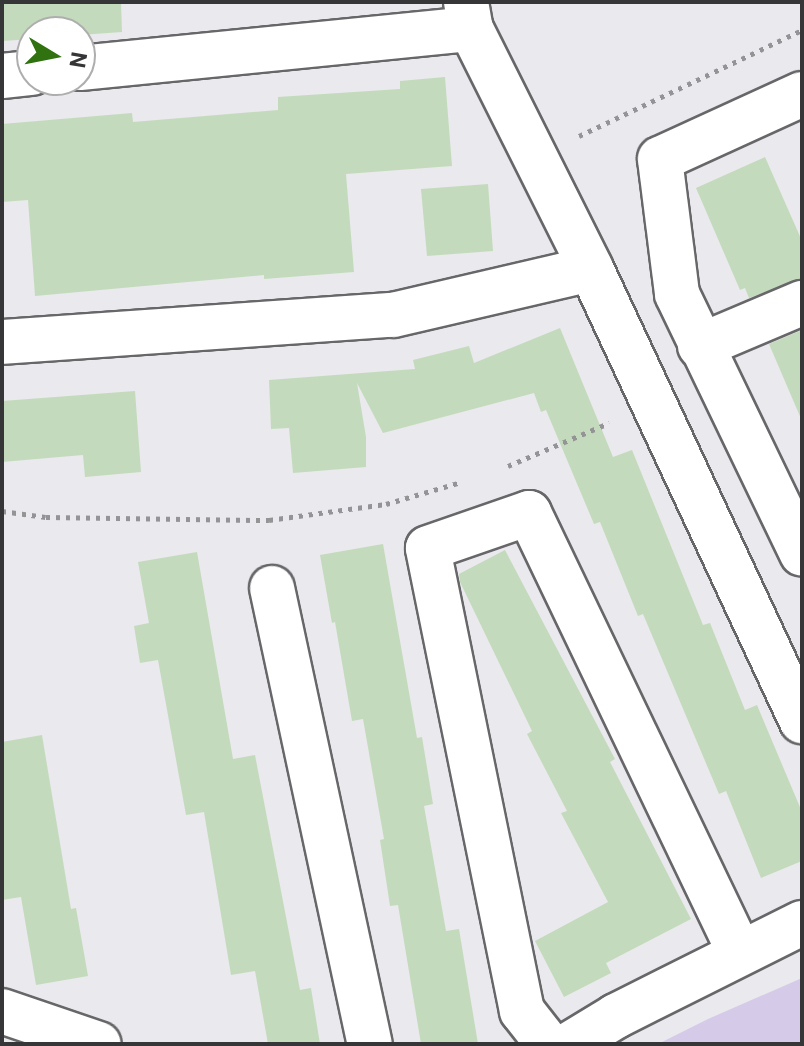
<!DOCTYPE html>
<style>
body{margin:0}
#map{position:relative;width:804px;height:1046px;overflow:hidden;background:#eae9ed;font-family:Roboto,sans-serif}
div>[style]{position:absolute}
[style*='--x']{left:calc(var(--x)*1px);top:calc(var(--y)*1px);width:calc(var(--w)*1px);rotate:calc(var(--a)*1deg)}
.green>*{inset:0;background:#d5cbe9}
.building>*{inset:0;background:#c3dbbc}
.path>*{height:5px;margin-top:-2.5px;transform-origin:0;background:repeating-linear-gradient(90deg,#949396 0 4px,transparent 0 10px)}
.roads{filter:drop-shadow(2px 0 #676669) drop-shadow(-2px 0 #676669) drop-shadow(0 2px #676669) drop-shadow(0 -2px #676669)}
.minor>*{height:44px;margin:-22px;padding:0 22px;transform-origin:22px;border-radius:22px;background:#fff}
.tertiary>*{height:44px;margin:-22px;padding:0 22px;transform-origin:22px;border-radius:22px;background:#fff}
span{translate:-50% -50%;white-space:nowrap;text-align:center;line-height:1.15;-webkit-text-stroke:8px #fff;paint-order:stroke}
.frame{position:absolute;inset:0;border:4px solid #363537;pointer-events:none}
.north{position:absolute;left:16px;top:16px;width:80px;height:80px;box-sizing:border-box;background:#fff;border:2px solid #afaeaf;border-radius:50%;rotate:100deg;font-size:22px;font-weight:700;line-height:32px;text-align:center;color:#363537}
.north::after{content:'';display:block;margin:auto;width:28px;height:36px;background:#2f720f;clip-path:polygon(50% 0,100% 100%,50% 72%,0 100%)}
</style>
<div id="map">
<div class="green">
<i style="clip-path:polygon(802px 978px,802px 1044px,658px 1044px,708px 1019px)"></i>
</div>
<div class="building">
<i style="clip-path:polygon(2px 2px,121px 2px,122px 32px,80px 35px,80px 32px,32px 32px,32px 39px,2px 41px)"></i>
<i style="clip-path:polygon(445px 77px,452px 166px,346px 174px,354px 272px,264px 279px,264px 275px,35px 296px,28px 200px,2px 202px,2px 124px,132px 113px,133px 122px,278px 110px,278px 97px,400px 89px,400px 81px)"></i>
<i style="clip-path:polygon(765px 157px,802px 241px,802px 279px,749px 298px,745px 288px,740px 290px,696px 188px)"></i>
<i style="clip-path:polygon(488px 184px,493px 251px,427px 256px,421px 189px)"></i>
<i style="clip-path:polygon(560px 328px,613px 457px,632px 450px,703px 625px,710px 623px,745px 710px,757px 705px,802px 812px,802px 861px,761px 878px,726px 791px,719px 794px,643px 614px,638px 616px,600px 522px,594px 524px,546px 410px,541px 412px,534px 393px,383px 433px,357px 383px,366px 437px,366px 467px,293px 473px,289px 428px,271px 429px,269px 380px,415px 369px,413px 360px,469px 346px,474px 363px)"></i>
<i style="clip-path:polygon(802px 330px,802px 421px,769px 344px)"></i>
<i style="clip-path:polygon(135px 391px,141px 472px,85px 477px,83px 455px,2px 462px,2px 401px)"></i>
<i style="clip-path:polygon(383px 544px,417px 738px,422px 737px,433px 804px,424px 806px,446px 931px,459px 929px,478px 1044px,421px 1044px,398px 905px,390px 906px,380px 840px,384px 839px,363px 719px,352px 721px,335px 622px,332px 623px,320px 555px)"></i>
<i style="clip-path:polygon(505px 550px,615px 759px,610px 762px,691px 919px,606px 963px,611px 973px,564px 997px,535px 941px,608px 902px,561px 813px,567px 811px,527px 734px,532px 731px,460px 582px,459px 574px)"></i>
<i style="clip-path:polygon(197px 552px,233px 759px,255px 755px,300px 990px,311px 988px,320px 1044px,268px 1044px,255px 971px,231px 975px,204px 812px,186px 815px,158px 660px,140px 663px,134px 626px,149px 623px,138px 562px)"></i>
<i style="clip-path:polygon(42px 735px,71px 909px,76px 908px,88px 976px,36px 985px,21px 897px,2px 900px,2px 742px)"></i>
</div>
<div class="path">
<i style="--x:579;--y:136;--w:247;--a:-25.4"></i>
<i style="--x:508;--y:466;--w:110;--a:-23.1"></i>
<i style="--x:2;--y:511;--w:44;--a:7.8"></i>
<i style="--x:46;--y:517;--w:223;--a:0.8"></i>
<i style="--x:269;--y:520;--w:118;--a:-7.8"></i>
<i style="--x:386;--y:504;--w:78;--a:-16.3"></i>
</div>
<div class="roads">
<div class="minor">
<i style="--x:466;--y:2;--w:27;--a:80"></i>
<i style="--x:471;--y:29;--w:268;--a:63.4"></i>
<i style="--x:591;--y:269;--w:499;--a:65"></i>
<i style="--x:80;--y:68;--w:393;--a:-5.7"></i>
<i style="--x:2;--y:76;--w:30;--a:-6"></i>
<i style="--x:802;--y:94;--w:156;--a:155.4"></i>
<i style="--x:660;--y:159;--w:136;--a:82.8"></i>
<i style="--x:677;--y:294;--w:288;--a:64.3"></i>
<i style="--x:2;--y:342;--w:392;--a:-4"></i>
<i style="--x:393;--y:315;--w:203;--a:-13.1"></i>
<i style="--x:700;--y:346;--w:111;--a:-22.9"></i>
<i style="--x:272;--y:588;--w:466;--a:77.9"></i>
<i style="--x:2;--y:1011;--w:102;--a:18.8"></i>
<i style="--x:548;--y:1044;--w:42;--a:-128.2"></i>
<i style="--x:522;--y:1011;--w:472;--a:-101.5"></i>
<i style="--x:428;--y:548;--w:107;--a:-19.1"></i>
<i style="--x:529;--y:513;--w:488;--a:64.4"></i>
</div>
<div class="tertiary">
<i style="--x:570;--y:1044;--w:54;--a:-31.3"></i>
<i style="--x:616;--y:1016;--w:208;--a:-26.6"></i>
</div>
</div>
<div class="frame"></div>
<div class="north">N</div>
</div>
